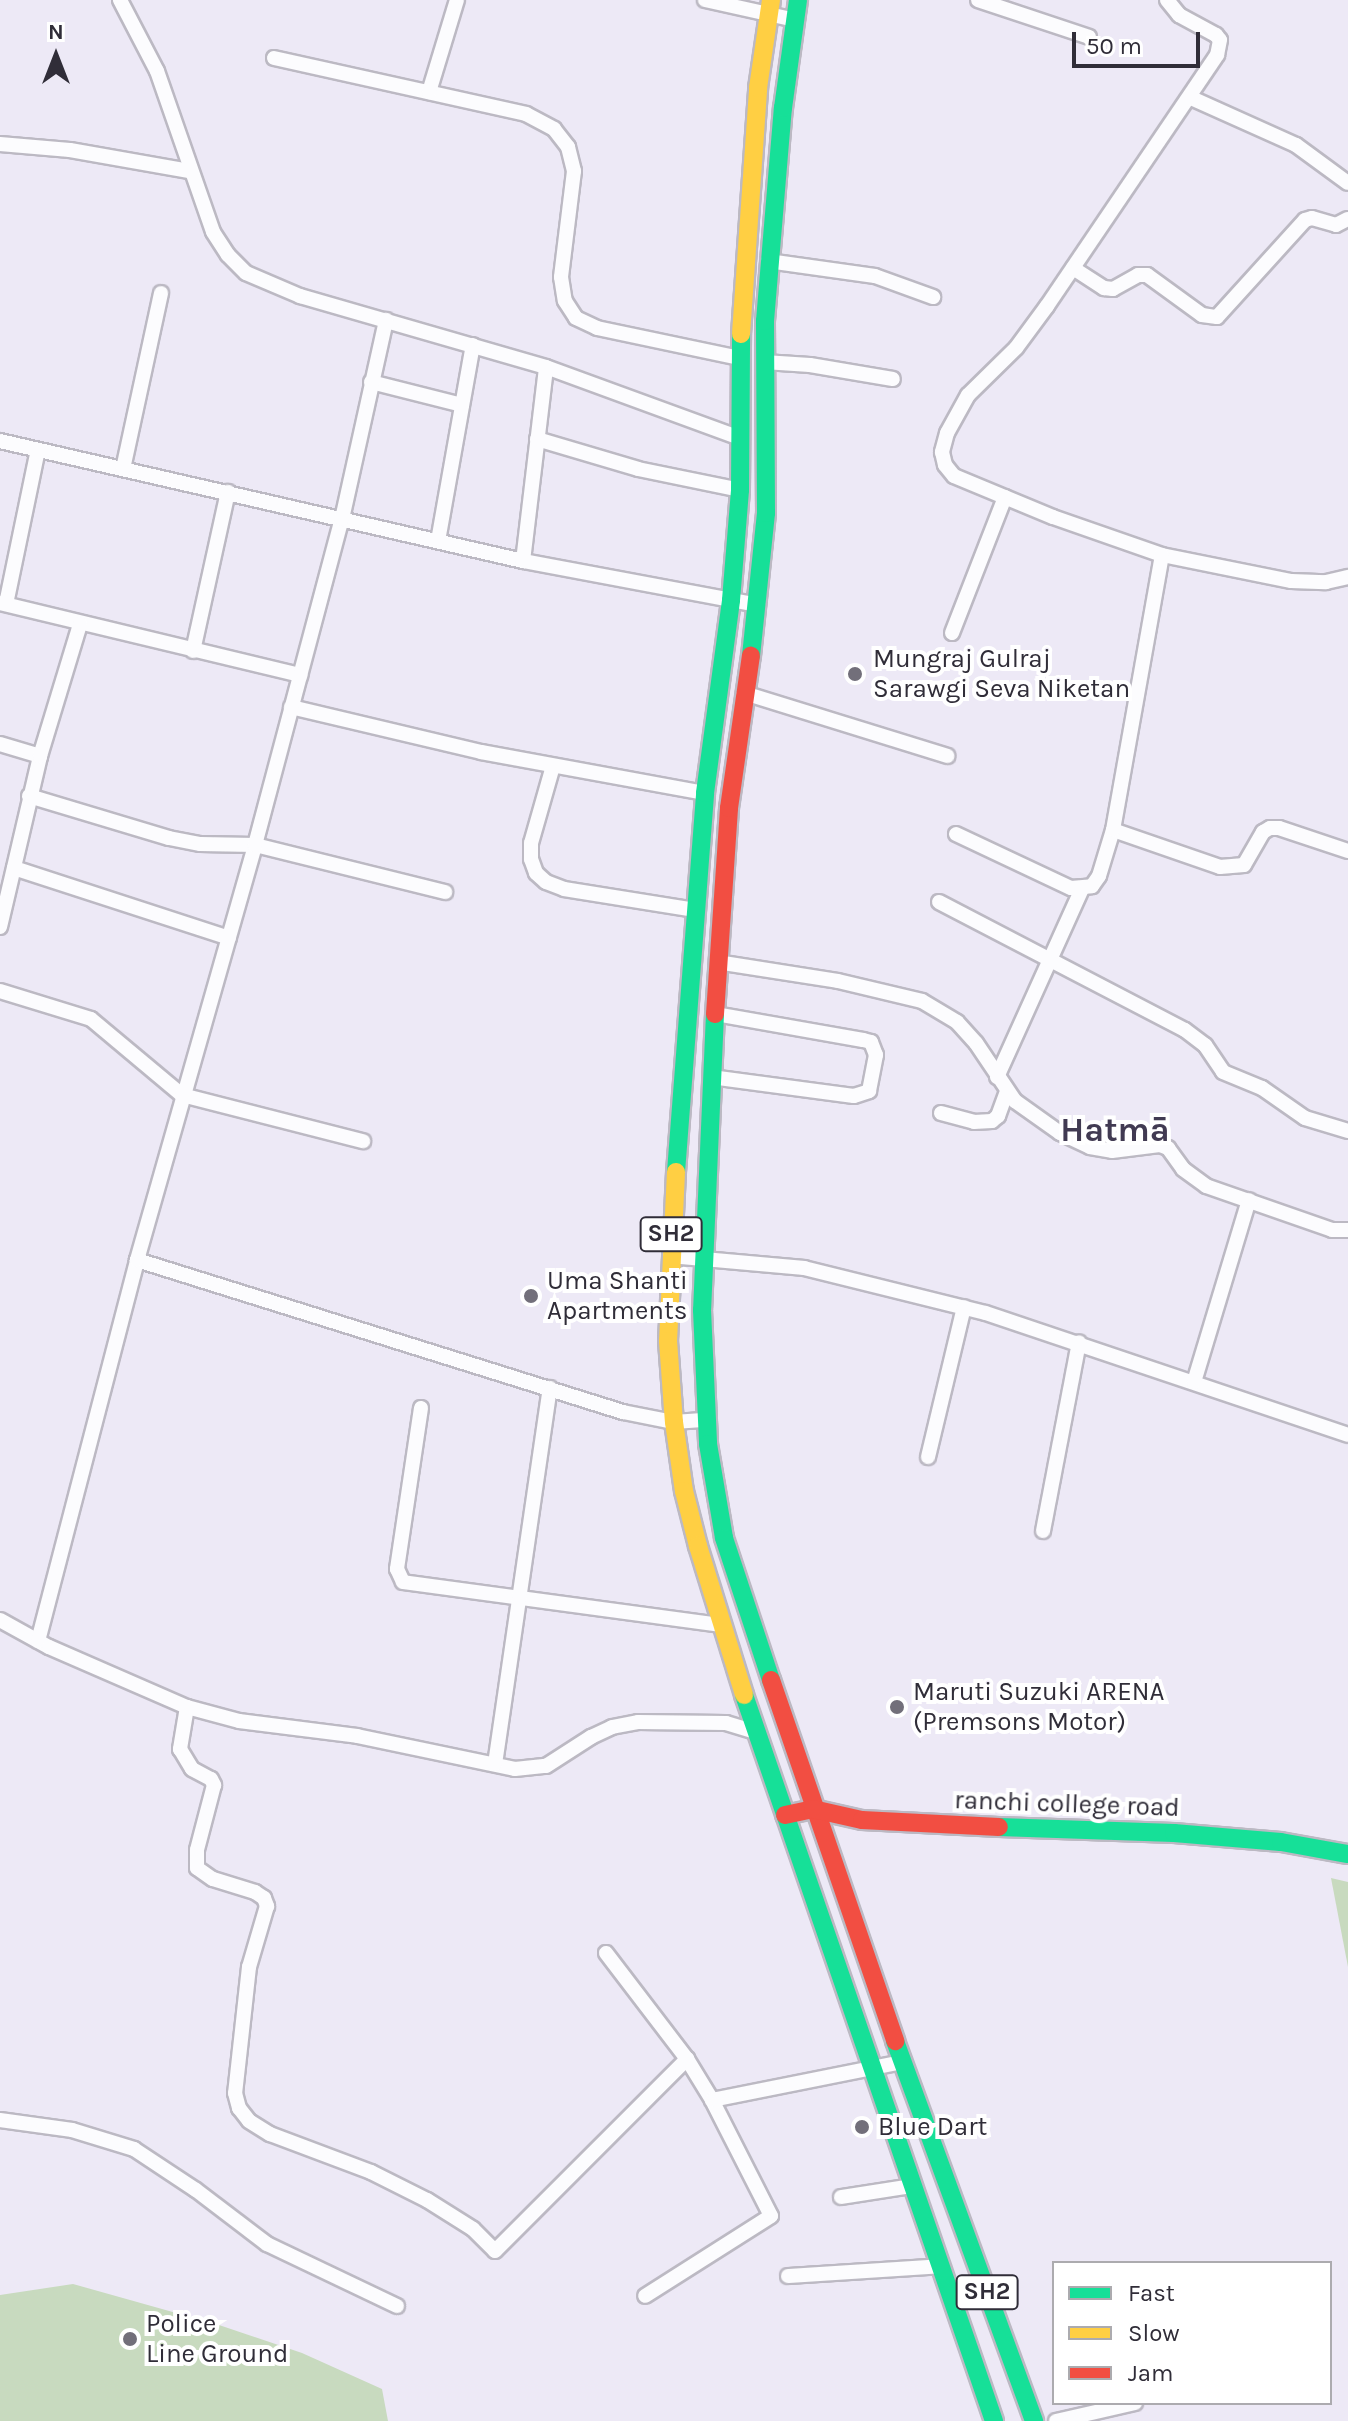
<!DOCTYPE html>
<meta charset="utf-8">
<style>
body{margin:0}
#map{position:relative;width:1348px;height:2421px;overflow:hidden;background:#ede9f6;font-family:Karla,sans-serif}
div>[style]{position:absolute}
[style*='--x']{left:calc(var(--x)*1px);top:calc(var(--y)*1px);width:calc(var(--w)*1px);rotate:calc(var(--a)*1deg)}
.green>*{inset:0;background:#c8dabf}
.roads{filter:drop-shadow(2px 0 #bcb9c3) drop-shadow(-2px 0 #bcb9c3) drop-shadow(0 2px #bcb9c3) drop-shadow(0 -2px #bcb9c3)}
.street>*{height:14px;margin:-7px;padding:0 7px;transform-origin:7px;border-radius:7px;background:#fcfcfe}
.fast>*{height:18px;margin:-9px;padding:0 9px;transform-origin:9px;border-radius:9px;background:#16e098}
.slow>*{height:18px;margin:-9px;padding:0 9px;transform-origin:9px;border-radius:9px;background:#ffcf43}
.jam>*{height:18px;margin:-9px;padding:0 9px;transform-origin:9px;border-radius:9px;background:#f24e42}
.dots>*{width:22px;height:22px;translate:-50% -50%;box-sizing:border-box;border:4px solid #fff;border-radius:50%}
span{translate:-50% -50%;white-space:nowrap;text-align:center;line-height:1.15;-webkit-text-stroke:8px #fff;paint-order:stroke}
.shield-label span{padding:2px 6px;background:#fff;border:2px solid;border-radius:6px;-webkit-text-stroke-width:0}
.shield-label{font-size:24px;color:#302d38;font-weight:700}
.poi-label{font-size:26px;color:#302d38}
.left{translate:0 -50%;text-align:left}
.street-label{font-size:26px;color:#302d38}
.district-label{font-size:34px;color:#413a52;font-weight:700}
.legend{position:absolute;left:1052px;top:2261px;width:280px;height:144px;box-sizing:border-box;background:#fff;border:2px solid #acabaf;margin:0;padding:10px 14px;list-style:none;font-size:24px;color:#302d38}
.legend li{display:flex;align-items:center;gap:16px;height:40px}
.legend b{width:40px;border:2px solid #acabaf}
.north{position:absolute;left:16px;top:16px;width:80px;height:80px;-webkit-text-stroke:6px #fff;paint-order:stroke;rotate:0deg;font-size:22px;font-weight:700;line-height:32px;text-align:center;color:#302d38}
.north::after{content:'';display:block;margin:auto;width:28px;height:36px;background:#302d38;clip-path:polygon(50% 0,100% 100%,50% 72%,0 100%)}
.scale{position:absolute;left:1072px;top:32px;width:128px;height:36px;box-sizing:border-box;border:4px solid #302d38;border-top:0;padding-left:10px;font-size:24px;line-height:28px;white-space:nowrap;color:#302d38;-webkit-text-stroke:6px #fff;paint-order:stroke}
</style>
<div id="map">
<div class="green">
<i style="clip-path:polygon(1331px 1878px,1348px 1882px,1348px 1967px)"></i>
<i style="clip-path:polygon(73px 2284px,219px 2325px,302px 2353px,382px 2389px,388px 2421px,0 2421px,0 2295px)"></i>
</div>
<div class="roads">
<div class="street">
<i style="--x:120;--y:0;--w:80;--a:62.5"></i>
<i style="--x:157;--y:71;--w:170;--a:70.8"></i>
<i style="--x:213;--y:232;--w:27;--a:57"></i>
<i style="--x:228;--y:255;--w:25;--a:45"></i>
<i style="--x:246;--y:273;--w:59;--a:23.1"></i>
<i style="--x:300;--y:296;--w:256;--a:16.1"></i>
<i style="--x:546;--y:367;--w:207;--a:20.1"></i>
<i style="--x:705;--y:0;--w:92;--a:12.5"></i>
<i style="--x:978;--y:0;--w:117;--a:18.4"></i>
<i style="--x:1167;--y:0;--w:19;--a:51"></i>
<i style="--x:1179;--y:15;--w:42;--a:28.4"></i>
<i style="--x:1216;--y:35;--w:6;--a:51"></i>
<i style="--x:1220;--y:40;--w:15;--a:101"></i>
<i style="--x:1217;--y:55;--w:303;--a:124.1"></i>
<i style="--x:1047;--y:306;--w:52;--a:126.4"></i>
<i style="--x:1016;--y:348;--w:67;--a:135.6"></i>
<i style="--x:968;--y:395;--w:43;--a:118.9"></i>
<i style="--x:947;--y:433;--w:20;--a:105"></i>
<i style="--x:942;--y:452;--w:13;--a:77"></i>
<i style="--x:945;--y:465;--w:14;--a:51"></i>
<i style="--x:954;--y:476;--w:107;--a:22.5"></i>
<i style="--x:1053;--y:517;--w:115;--a:19.2"></i>
<i style="--x:1162;--y:555;--w:132;--a:11.4"></i>
<i style="--x:1291;--y:581;--w:35;--a:2"></i>
<i style="--x:1326;--y:582;--w:23;--a:-13"></i>
<i style="--x:274;--y:58;--w:258;--a:12.5"></i>
<i style="--x:526;--y:114;--w:32;--a:28"></i>
<i style="--x:554;--y:129;--w:23;--a:52"></i>
<i style="--x:568;--y:147;--w:25;--a:76"></i>
<i style="--x:574;--y:171;--w:107;--a:97"></i>
<i style="--x:561;--y:277;--w:24;--a:81"></i>
<i style="--x:565;--y:301;--w:20;--a:57"></i>
<i style="--x:576;--y:318;--w:23;--a:25"></i>
<i style="--x:597;--y:328;--w:145;--a:11.9"></i>
<i style="--x:429;--y:92;--w:96;--a:-73.1"></i>
<i style="--x:1189;--y:97;--w:117;--a:24.2"></i>
<i style="--x:1296;--y:145;--w:64;--a:36.2"></i>
<i style="--x:0;--y:144;--w:70;--a:4.9"></i>
<i style="--x:70;--y:150;--w:121;--a:10"></i>
<i style="--x:768;--y:261;--w:108;--a:8"></i>
<i style="--x:875;--y:276;--w:62;--a:19.9"></i>
<i style="--x:1073;--y:268;--w:37;--a:33"></i>
<i style="--x:1104;--y:288;--w:9;--a:6"></i>
<i style="--x:1113;--y:289;--w:29;--a:-29"></i>
<i style="--x:1138;--y:275;--w:9;--a:0"></i>
<i style="--x:1147;--y:275;--w:68;--a:36"></i>
<i style="--x:1202;--y:315;--w:15;--a:8"></i>
<i style="--x:1217;--y:317;--w:131;--a:-47.8"></i>
<i style="--x:1305;--y:220;--w:7;--a:-16"></i>
<i style="--x:1312;--y:218;--w:25;--a:16"></i>
<i style="--x:1336;--y:225;--w:13;--a:-27"></i>
<i style="--x:764;--y:362;--w:46;--a:3.7"></i>
<i style="--x:810;--y:365;--w:84;--a:9.6"></i>
<i style="--x:371;--y:382;--w:94;--a:14.2"></i>
<i style="--x:537;--y:439;--w:105;--a:16.5"></i>
<i style="--x:638;--y:469;--w:104;--a:11.6"></i>
<i style="--x:0;--y:441;--w:537;--a:12.92"></i>
<i style="--x:523;--y:561;--w:239;--a:10.6"></i>
<i style="--x:123;--y:469;--w:180;--a:-77.8"></i>
<i style="--x:438;--y:541;--w:199;--a:-79.9"></i>
<i style="--x:523;--y:561;--w:195;--a:-83.2"></i>
<i style="--x:0;--y:603;--w:309;--a:13.5"></i>
<i style="--x:6;--y:604;--w:157;--a:-78.3"></i>
<i style="--x:952;--y:633;--w:146;--a:-68.7"></i>
<i style="--x:193;--y:651;--w:163;--a:-77.6"></i>
<i style="--x:744;--y:693;--w:213;--a:17.2"></i>
<i style="--x:291;--y:707;--w:195;--a:13.3"></i>
<i style="--x:481;--y:752;--w:228;--a:10.4"></i>
<i style="--x:0;--y:744;--w:42;--a:16.7"></i>
<i style="--x:553;--y:766;--w:80;--a:105.9"></i>
<i style="--x:531;--y:843;--w:16;--a:90"></i>
<i style="--x:531;--y:859;--w:15;--a:70"></i>
<i style="--x:536;--y:873;--w:13;--a:42"></i>
<i style="--x:546;--y:882;--w:19;--a:21"></i>
<i style="--x:564;--y:889;--w:133;--a:9.1"></i>
<i style="--x:29;--y:796;--w:146;--a:16.7"></i>
<i style="--x:169;--y:838;--w:32;--a:11"></i>
<i style="--x:200;--y:844;--w:55;--a:1"></i>
<i style="--x:255;--y:845;--w:196;--a:13.9"></i>
<i style="--x:1113;--y:830;--w:113;--a:19.1"></i>
<i style="--x:1220;--y:867;--w:24;--a:-5"></i>
<i style="--x:1244;--y:865;--w:38;--a:-60"></i>
<i style="--x:1263;--y:832;--w:8;--a:-30"></i>
<i style="--x:1270;--y:828;--w:9;--a:0"></i>
<i style="--x:1279;--y:828;--w:73;--a:18.4"></i>
<i style="--x:956;--y:834;--w:127;--a:25.2"></i>
<i style="--x:1071;--y:888;--w:21;--a:-5"></i>
<i style="--x:1092;--y:886;--w:12;--a:-55"></i>
<i style="--x:1099;--y:876;--w:48;--a:-73.1"></i>
<i style="--x:1113;--y:830;--w:279;--a:-79.9"></i>
<i style="--x:14;--y:868;--w:226;--a:18"></i>
<i style="--x:939;--y:902;--w:277;--a:27.5"></i>
<i style="--x:1185;--y:1030;--w:25;--a:37"></i>
<i style="--x:1205;--y:1045;--w:32;--a:56"></i>
<i style="--x:1223;--y:1072;--w:42;--a:22.3"></i>
<i style="--x:1262;--y:1088;--w:52;--a:34.9"></i>
<i style="--x:1305;--y:1118;--w:45;--a:16.8"></i>
<i style="--x:0;--y:927;--w:176;--a:-76.8"></i>
<i style="--x:40;--y:756;--w:138;--a:-73.1"></i>
<i style="--x:717;--y:962;--w:122;--a:8.9"></i>
<i style="--x:838;--y:981;--w:86;--a:13.4"></i>
<i style="--x:922;--y:1001;--w:41;--a:31"></i>
<i style="--x:957;--y:1022;--w:28;--a:48"></i>
<i style="--x:976;--y:1043;--w:70;--a:56.1"></i>
<i style="--x:1015;--y:1101;--w:55;--a:35.4"></i>
<i style="--x:1060;--y:1133;--w:33;--a:25"></i>
<i style="--x:1090;--y:1147;--w:22;--a:10"></i>
<i style="--x:1112;--y:1151;--w:48;--a:-7.1"></i>
<i style="--x:1160;--y:1145;--w:9;--a:21"></i>
<i style="--x:1168;--y:1148;--w:26;--a:54"></i>
<i style="--x:1183;--y:1169;--w:29;--a:36"></i>
<i style="--x:1206;--y:1186;--w:133;--a:19.2"></i>
<i style="--x:1332;--y:1230;--w:16;--a:0"></i>
<i style="--x:0;--y:991;--w:95;--a:17.1"></i>
<i style="--x:91;--y:1019;--w:119;--a:39.9"></i>
<i style="--x:182;--y:1095;--w:187;--a:14.3"></i>
<i style="--x:711;--y:1077;--w:144;--a:7.6"></i>
<i style="--x:854;--y:1096;--w:16;--a:-18"></i>
<i style="--x:869;--y:1091;--w:37;--a:-79"></i>
<i style="--x:876;--y:1055;--w:14;--a:-111"></i>
<i style="--x:871;--y:1042;--w:8;--a:-166"></i>
<i style="--x:863;--y:1040;--w:149;--a:-170"></i>
<i style="--x:997;--y:1077;--w:206;--a:-65.7"></i>
<i style="--x:941;--y:1113;--w:34;--a:15"></i>
<i style="--x:974;--y:1122;--w:18;--a:-3"></i>
<i style="--x:992;--y:1121;--w:8;--a:-40"></i>
<i style="--x:998;--y:1116;--w:27;--a:-70"></i>
<i style="--x:670;--y:1256;--w:135;--a:5.1"></i>
<i style="--x:804;--y:1268;--w:187;--a:13.9"></i>
<i style="--x:986;--y:1313;--w:382;--a:18.6"></i>
<i style="--x:137;--y:1260;--w:509;--a:17.37"></i>
<i style="--x:623;--y:1412;--w:52;--a:11.1"></i>
<i style="--x:674;--y:1422;--w:32;--a:-4"></i>
<i style="--x:1194;--y:1382;--w:190;--a:-73.2"></i>
<i style="--x:421;--y:1408;--w:163;--a:98.5"></i>
<i style="--x:397;--y:1569;--w:14;--a:65"></i>
<i style="--x:403;--y:1582;--w:322;--a:7.7"></i>
<i style="--x:928;--y:1457;--w:154;--a:-76.5"></i>
<i style="--x:1043;--y:1531;--w:192;--a:-79.2"></i>
<i style="--x:0;--y:1620;--w:56;--a:28.9"></i>
<i style="--x:49;--y:1647;--w:150;--a:23.5"></i>
<i style="--x:187;--y:1707;--w:54;--a:15.1"></i>
<i style="--x:239;--y:1721;--w:119;--a:7.2"></i>
<i style="--x:357;--y:1736;--w:161;--a:11.8"></i>
<i style="--x:515;--y:1769;--w:31;--a:-6"></i>
<i style="--x:546;--y:1766;--w:54;--a:-32.8"></i>
<i style="--x:591;--y:1737;--w:23;--a:-25"></i>
<i style="--x:612;--y:1727;--w:26;--a:-11"></i>
<i style="--x:638;--y:1722;--w:88;--a:0.7"></i>
<i style="--x:726;--y:1723;--w:31;--a:17"></i>
<i style="--x:38;--y:1641;--w:394;--a:-75.4"></i>
<i style="--x:137;--y:1260;--w:431;--a:-74.1"></i>
<i style="--x:255;--y:845;--w:337;--a:-75.1"></i>
<i style="--x:342;--y:519;--w:204;--a:-77.5"></i>
<i style="--x:187;--y:1707;--w:43;--a:99.5"></i>
<i style="--x:180;--y:1749;--w:23;--a:59"></i>
<i style="--x:192;--y:1769;--w:21;--a:28"></i>
<i style="--x:211;--y:1779;--w:7;--a:63"></i>
<i style="--x:214;--y:1785;--w:67;--a:104.7"></i>
<i style="--x:197;--y:1850;--w:18;--a:90"></i>
<i style="--x:197;--y:1868;--w:19;--a:35"></i>
<i style="--x:213;--y:1879;--w:44;--a:17.2"></i>
<i style="--x:255;--y:1892;--w:11;--a:34"></i>
<i style="--x:264;--y:1898;--w:9;--a:69"></i>
<i style="--x:267;--y:1906;--w:64;--a:106.4"></i>
<i style="--x:249;--y:1967;--w:127;--a:96.3"></i>
<i style="--x:235;--y:2093;--w:16;--a:75"></i>
<i style="--x:239;--y:2108;--w:16;--a:52"></i>
<i style="--x:249;--y:2121;--w:25;--a:32"></i>
<i style="--x:270;--y:2134;--w:108;--a:20.6"></i>
<i style="--x:371;--y:2172;--w:63;--a:26.6"></i>
<i style="--x:427;--y:2200;--w:54;--a:32.2"></i>
<i style="--x:473;--y:2229;--w:31;--a:45"></i>
<i style="--x:495;--y:2251;--w:272;--a:-45"></i>
<i style="--x:495;--y:1764;--w:380;--a:-81.7"></i>
<i style="--x:606;--y:1953;--w:133;--a:52.6"></i>
<i style="--x:687;--y:2059;--w:48;--a:58.6"></i>
<i style="--x:712;--y:2100;--w:130;--a:63"></i>
<i style="--x:771;--y:2216;--w:149;--a:147.6"></i>
<i style="--x:712;--y:2100;--w:194;--a:-11.3"></i>
<i style="--x:0;--y:2120;--w:73;--a:7.9"></i>
<i style="--x:72;--y:2130;--w:65;--a:17"></i>
<i style="--x:134;--y:2149;--w:74;--a:33.5"></i>
<i style="--x:196;--y:2190;--w:89;--a:37.3"></i>
<i style="--x:267;--y:2244;--w:144;--a:25.5"></i>
<i style="--x:841;--y:2197;--w:72;--a:-8.8"></i>
<i style="--x:788;--y:2276;--w:153;--a:-3.7"></i>
<i style="--x:1056;--y:2421;--w:81;--a:-12.8"></i>
</div>
<div class="fast">
<i style="--x:751;--y:656;--w:144;--a:-84"></i>
<i style="--x:766;--y:513;--w:192;--a:-90.3"></i>
<i style="--x:765;--y:321;--w:214;--a:-85.2"></i>
<i style="--x:783;--y:108;--w:109;--a:-82.1"></i>
<i style="--x:715;--y:1014;--w:296;--a:92.5"></i>
<i style="--x:702;--y:1310;--w:134;--a:87.4"></i>
<i style="--x:708;--y:1444;--w:95;--a:80.3"></i>
<i style="--x:724;--y:1538;--w:150;--a:71.7"></i>
<i style="--x:676;--y:1172;--w:380;--a:-85.6"></i>
<i style="--x:705;--y:793;--w:195;--a:-82.3"></i>
<i style="--x:731;--y:600;--w:110;--a:-85.3"></i>
<i style="--x:740;--y:490;--w:156;--a:-89.6"></i>
<i style="--x:744;--y:1695;--w:768;--a:71"></i>
<i style="--x:999;--y:1827;--w:175;--a:2"></i>
<i style="--x:1174;--y:1833;--w:107;--a:4.8"></i>
<i style="--x:1281;--y:1842;--w:68;--a:10.2"></i>
<i style="--x:895;--y:2041;--w:405;--a:69.9"></i>
</div>
<div class="slow">
<i style="--x:741;--y:334;--w:247;--a:-86"></i>
<i style="--x:758;--y:88;--w:89;--a:-81.6"></i>
<i style="--x:676;--y:1172;--w:169;--a:92.7"></i>
<i style="--x:668;--y:1341;--w:81;--a:85.8"></i>
<i style="--x:674;--y:1422;--w:70;--a:81.8"></i>
<i style="--x:684;--y:1491;--w:57;--a:75.7"></i>
<i style="--x:698;--y:1546;--w:156;--a:72.8"></i>
</div>
<div class="jam">
<i style="--x:715;--y:1014;--w:206;--a:-86.1"></i>
<i style="--x:729;--y:808;--w:154;--a:-81.8"></i>
<i style="--x:771;--y:1680;--w:382;--a:71"></i>
<i style="--x:785;--y:1815;--w:29;--a:-12"></i>
<i style="--x:813;--y:1809;--w:50;--a:12.7"></i>
<i style="--x:862;--y:1820;--w:137;--a:2.9"></i>
</div>
</div>
<div class="dots">
<i style="left:855px;top:674px;background:#726f7a"></i>
<i style="left:531px;top:1296px;background:#726f7a"></i>
<i style="left:897px;top:1707px;background:#726f7a"></i>
<i style="left:862px;top:2127px;background:#726f7a"></i>
<i style="left:130px;top:2339px;background:#726f7a"></i>
</div>
<div class="shield-label">
<span style="left:671px;top:1234px">SH2</span>
<span style="left:987px;top:2292px">SH2</span>
</div>
<div class="poi-label">
<span class="left" style="left:873px;top:674px">Mungraj Gulraj<br>Sarawgi Seva Niketan</span>
<span class="left" style="left:547px;top:1296px">Uma Shanti<br>Apartments</span>
<span class="left" style="left:913px;top:1707px">Maruti Suzuki ARENA<br>(Premsons Motor)</span>
<span class="left" style="left:878px;top:2127px">Blue Dart</span>
<span class="left" style="left:146px;top:2339px">Police<br>Line Ground</span>
</div>
<div class="street-label">
<span style="left:1067px;top:1804px;rotate:2deg">ranchi college road</span>
</div>
<div class="district-label">
<span style="left:1115px;top:1131px">Hatmā</span>
</div>
<ul class="legend">
<li><b style="height:10px;background:#16e098"></b>Fast</li>
<li><b style="height:10px;background:#ffcf43"></b>Slow</li>
<li><b style="height:10px;background:#f24e42"></b>Jam</li>
</ul>
<div class="north">N</div>
<div class="scale">50 m</div>
</div>
